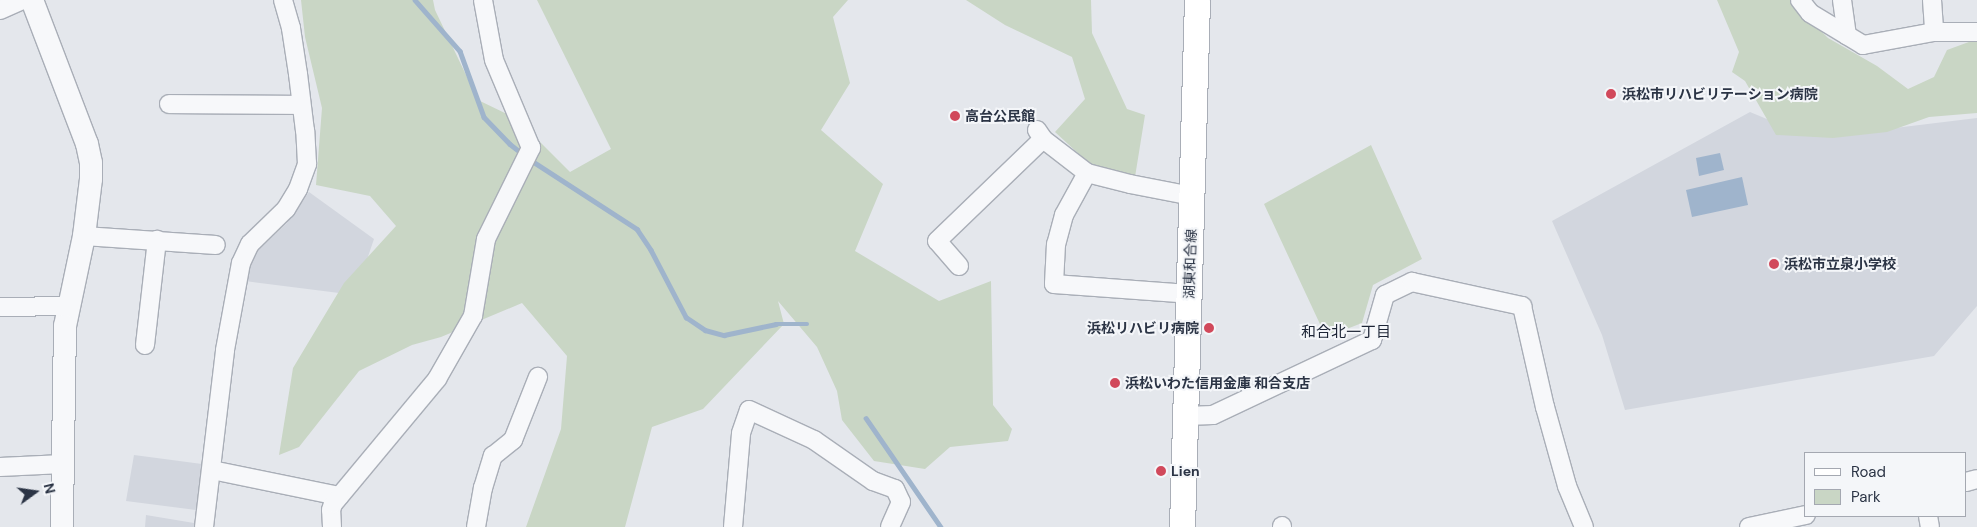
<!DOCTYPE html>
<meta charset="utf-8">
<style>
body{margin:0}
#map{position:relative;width:1977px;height:527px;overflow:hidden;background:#e4e7ec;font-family:"DM Sans","Noto Sans JP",sans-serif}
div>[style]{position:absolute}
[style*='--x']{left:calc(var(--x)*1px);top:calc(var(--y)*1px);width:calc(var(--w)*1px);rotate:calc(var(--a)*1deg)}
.built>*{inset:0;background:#d2d6de}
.green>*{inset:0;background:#c9d6c5}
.water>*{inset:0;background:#9fb4cc}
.stream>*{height:4.5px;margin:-2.25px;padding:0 2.25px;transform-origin:2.25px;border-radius:2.25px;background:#9fb4cc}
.roads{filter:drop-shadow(1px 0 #a9aeb7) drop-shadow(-1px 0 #a9aeb7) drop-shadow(0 1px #a9aeb7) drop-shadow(0 -1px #a9aeb7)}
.minor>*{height:18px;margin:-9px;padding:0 9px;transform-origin:9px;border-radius:9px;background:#f7f8fa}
.tertiary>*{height:22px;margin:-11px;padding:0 11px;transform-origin:11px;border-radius:11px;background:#f7f8fa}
.secondary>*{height:25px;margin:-12.5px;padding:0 12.5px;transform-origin:12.5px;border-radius:12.5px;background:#fff}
.dots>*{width:14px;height:14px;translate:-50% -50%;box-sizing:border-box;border:2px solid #f4f6f9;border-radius:50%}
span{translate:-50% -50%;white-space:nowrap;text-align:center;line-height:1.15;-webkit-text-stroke:4px #f4f6f9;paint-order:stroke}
.poi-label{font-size:14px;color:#2b3445;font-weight:700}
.left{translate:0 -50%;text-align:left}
.right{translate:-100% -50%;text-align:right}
.street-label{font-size:14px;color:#2b3445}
.neighbourhood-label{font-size:15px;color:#1d2536}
.legend{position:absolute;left:1804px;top:452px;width:162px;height:65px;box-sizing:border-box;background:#f4f6f9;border:1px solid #a4a8b1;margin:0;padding:6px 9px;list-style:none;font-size:15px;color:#2b3445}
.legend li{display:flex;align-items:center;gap:10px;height:25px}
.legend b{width:25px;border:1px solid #a4a8b1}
.north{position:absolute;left:10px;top:467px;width:50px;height:50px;-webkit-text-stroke:4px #f4f6f9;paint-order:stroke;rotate:76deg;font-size:14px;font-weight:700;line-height:20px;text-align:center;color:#2b3445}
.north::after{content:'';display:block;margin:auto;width:18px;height:22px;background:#2b3445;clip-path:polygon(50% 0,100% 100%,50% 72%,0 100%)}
</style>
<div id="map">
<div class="built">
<i style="clip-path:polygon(1750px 112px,1791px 129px,1829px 136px,1977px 118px,1977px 306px,1934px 356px,1625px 410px,1602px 335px,1552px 221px)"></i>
<i style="clip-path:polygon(309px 192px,374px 239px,355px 295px,245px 281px,254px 254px,287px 223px)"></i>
<i style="clip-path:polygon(134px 455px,202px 464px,196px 510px,126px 501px)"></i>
<i style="clip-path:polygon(146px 515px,194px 523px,194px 527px,145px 527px)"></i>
</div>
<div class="green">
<i style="clip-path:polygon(301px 0,433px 0,435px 10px,478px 100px,517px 119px,570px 172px,611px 149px,537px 0,848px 0,833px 17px,850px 83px,821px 130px,883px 184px,855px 251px,939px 301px,991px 281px,993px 405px,1012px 429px,1008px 441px,950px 447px,925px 469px,874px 461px,842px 420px,837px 391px,817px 347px,778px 301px,784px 324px,703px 409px,652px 427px,625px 527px,526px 527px,561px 429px,567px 356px,522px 303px,441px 337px,412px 345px,359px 371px,299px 447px,279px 455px,293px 368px,344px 283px,396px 226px,370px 196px,316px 185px,322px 108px,305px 37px)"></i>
<i style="clip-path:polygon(966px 0,1091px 0,1092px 33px,1127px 109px,1145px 115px,1135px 177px,1094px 168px,1055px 132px,1085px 99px,1072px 57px,1005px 25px)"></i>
<i style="clip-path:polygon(1717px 0,1790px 0,1828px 38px,1877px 66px,1908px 89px,1934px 77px,1947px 50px,1977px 39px,1977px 113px,1929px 117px,1887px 132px,1833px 138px,1776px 135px,1745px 81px,1732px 72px,1739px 52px)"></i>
<i style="clip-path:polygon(1371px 145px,1422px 259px,1373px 285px,1362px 323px,1326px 337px,1264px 204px)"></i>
</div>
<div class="water">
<i style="clip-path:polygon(1720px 153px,1724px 170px,1699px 176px,1696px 158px)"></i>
<i style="clip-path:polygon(1742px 177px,1748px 205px,1692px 217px,1686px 190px)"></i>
</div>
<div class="stream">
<i style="--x:415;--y:0;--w:68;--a:48.6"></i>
<i style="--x:460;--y:51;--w:70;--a:70"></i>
<i style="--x:484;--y:117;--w:37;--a:46"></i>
<i style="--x:510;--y:144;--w:16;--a:38"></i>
<i style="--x:529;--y:159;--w:129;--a:32.9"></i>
<i style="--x:637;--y:229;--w:25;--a:56"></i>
<i style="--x:651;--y:250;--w:76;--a:62.4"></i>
<i style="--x:686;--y:317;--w:23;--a:34"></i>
<i style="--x:705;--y:330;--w:20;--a:15"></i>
<i style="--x:724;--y:335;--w:53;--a:-11.9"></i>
<i style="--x:776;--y:324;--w:31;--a:0"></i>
<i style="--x:866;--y:418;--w:132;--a:55.5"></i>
</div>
<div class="roads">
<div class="minor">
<i style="--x:1800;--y:0;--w:16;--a:52"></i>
<i style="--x:1810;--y:13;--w:62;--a:31.1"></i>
<i style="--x:1863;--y:45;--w:72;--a:-10.4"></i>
<i style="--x:1934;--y:32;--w:43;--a:0"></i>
<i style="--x:1842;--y:0;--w:36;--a:82"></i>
<i style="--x:1932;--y:0;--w:32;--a:86"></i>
<i style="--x:0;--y:10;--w:24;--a:-24"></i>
<i style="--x:169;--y:104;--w:132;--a:0.4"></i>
<i style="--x:1037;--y:130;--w:11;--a:56"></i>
<i style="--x:1043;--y:139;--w:56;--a:37.7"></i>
<i style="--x:1087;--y:173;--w:44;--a:14.3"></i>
<i style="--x:1130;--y:184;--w:63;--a:11"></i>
<i style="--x:1087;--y:173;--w:48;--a:118.7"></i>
<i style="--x:1064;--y:215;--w:30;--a:105"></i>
<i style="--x:1056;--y:244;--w:40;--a:92.9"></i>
<i style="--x:1054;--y:284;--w:135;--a:4.2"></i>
<i style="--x:84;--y:236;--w:132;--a:3.9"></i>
<i style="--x:959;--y:266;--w:33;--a:-131"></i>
<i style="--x:937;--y:241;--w:147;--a:-43.9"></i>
<i style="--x:0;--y:307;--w:69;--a:-0.8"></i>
<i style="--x:145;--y:345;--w:106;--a:-83.5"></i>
<i style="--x:1186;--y:416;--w:27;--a:-2"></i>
<i style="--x:1213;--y:415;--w:176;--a:-25.3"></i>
<i style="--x:1372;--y:340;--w:47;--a:-73.9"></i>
<i style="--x:1385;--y:295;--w:30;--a:-26"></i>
<i style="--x:1412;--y:282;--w:113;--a:12.3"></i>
<i style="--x:1522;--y:306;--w:104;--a:77.2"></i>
<i style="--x:1545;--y:407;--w:82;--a:74.4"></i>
<i style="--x:1567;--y:486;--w:44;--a:67.5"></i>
<i style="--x:0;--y:467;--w:63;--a:-2.7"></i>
<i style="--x:212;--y:470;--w:130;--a:11.6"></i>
<i style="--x:1966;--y:482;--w:11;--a:-15"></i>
<i style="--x:1928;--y:516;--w:11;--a:80"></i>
<i style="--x:1282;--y:526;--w:1;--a:90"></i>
<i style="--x:204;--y:527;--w:178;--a:-83.2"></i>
<i style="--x:225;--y:350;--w:88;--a:-79.6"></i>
<i style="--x:241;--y:263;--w:21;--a:-65"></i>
<i style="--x:250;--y:244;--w:50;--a:-44.2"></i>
<i style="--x:286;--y:209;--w:23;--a:-59"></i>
<i style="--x:298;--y:189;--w:27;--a:-70"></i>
<i style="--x:307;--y:164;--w:33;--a:-93"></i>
<i style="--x:305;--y:131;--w:57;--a:-97"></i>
<i style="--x:298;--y:74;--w:47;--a:-98.7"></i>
<i style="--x:291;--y:28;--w:29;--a:-106"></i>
<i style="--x:332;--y:527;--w:17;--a:-93"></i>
<i style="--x:331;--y:510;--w:6;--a:-72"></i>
<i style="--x:333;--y:504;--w:163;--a:-50.2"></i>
<i style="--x:437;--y:379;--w:73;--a:-60.3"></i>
<i style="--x:473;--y:316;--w:78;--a:-80.4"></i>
<i style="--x:486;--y:239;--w:102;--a:-63.7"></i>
<i style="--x:531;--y:148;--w:95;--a:-112.8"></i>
<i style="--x:494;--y:60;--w:61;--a:-100.4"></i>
<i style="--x:476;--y:527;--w:40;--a:-80"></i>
<i style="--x:483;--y:488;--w:34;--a:-73"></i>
<i style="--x:493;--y:456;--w:26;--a:-39"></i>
<i style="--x:513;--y:440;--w:68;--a:-68.4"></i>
<i style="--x:733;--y:527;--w:94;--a:-85.1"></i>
<i style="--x:741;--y:433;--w:24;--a:-71"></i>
<i style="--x:749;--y:410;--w:72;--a:24.8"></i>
<i style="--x:814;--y:440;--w:72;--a:34.8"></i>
<i style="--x:873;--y:481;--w:23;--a:20"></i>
<i style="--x:895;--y:489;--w:14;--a:65"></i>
<i style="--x:901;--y:502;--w:27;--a:114"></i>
<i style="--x:1749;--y:527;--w:58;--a:-11.9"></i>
</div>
<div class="tertiary">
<i style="--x:32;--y:0;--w:154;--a:69.1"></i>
<i style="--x:87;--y:144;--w:19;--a:78"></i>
<i style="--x:91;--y:163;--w:16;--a:90"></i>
<i style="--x:91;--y:179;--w:57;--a:97"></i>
<i style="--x:84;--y:236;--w:92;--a:101.9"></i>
<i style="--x:65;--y:326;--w:201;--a:90.9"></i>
</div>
<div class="secondary">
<i style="--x:1182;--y:527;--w:527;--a:-88.37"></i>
</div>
</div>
<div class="dots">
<i style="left:1611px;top:94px;background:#d1495b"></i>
<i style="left:955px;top:116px;background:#d1495b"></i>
<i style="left:1774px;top:264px;background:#d1495b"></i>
<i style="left:1209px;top:328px;background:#d1495b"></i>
<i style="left:1115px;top:383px;background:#d1495b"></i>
<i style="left:1161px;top:471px;background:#d1495b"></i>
</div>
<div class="poi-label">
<span class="left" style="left:1622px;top:94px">浜松市リハビリテーション病院</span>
<span class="left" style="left:965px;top:116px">高台公民館</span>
<span class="left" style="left:1784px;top:264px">浜松市立泉小学校</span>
<span class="right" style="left:1199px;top:328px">浜松リハビリ病院</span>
<span class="left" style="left:1125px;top:383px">浜松いわた信用金庫 和合支店</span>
<span class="left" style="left:1171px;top:471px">Lien</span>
</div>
<div class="street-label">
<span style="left:1190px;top:264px;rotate:-88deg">湖東和合線</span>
</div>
<div class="neighbourhood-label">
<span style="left:1346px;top:333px">和合北一丁目</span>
</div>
<ul class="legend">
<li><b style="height:6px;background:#fff"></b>Road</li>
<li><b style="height:14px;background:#c9d6c5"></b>Park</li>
</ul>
<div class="north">N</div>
</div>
